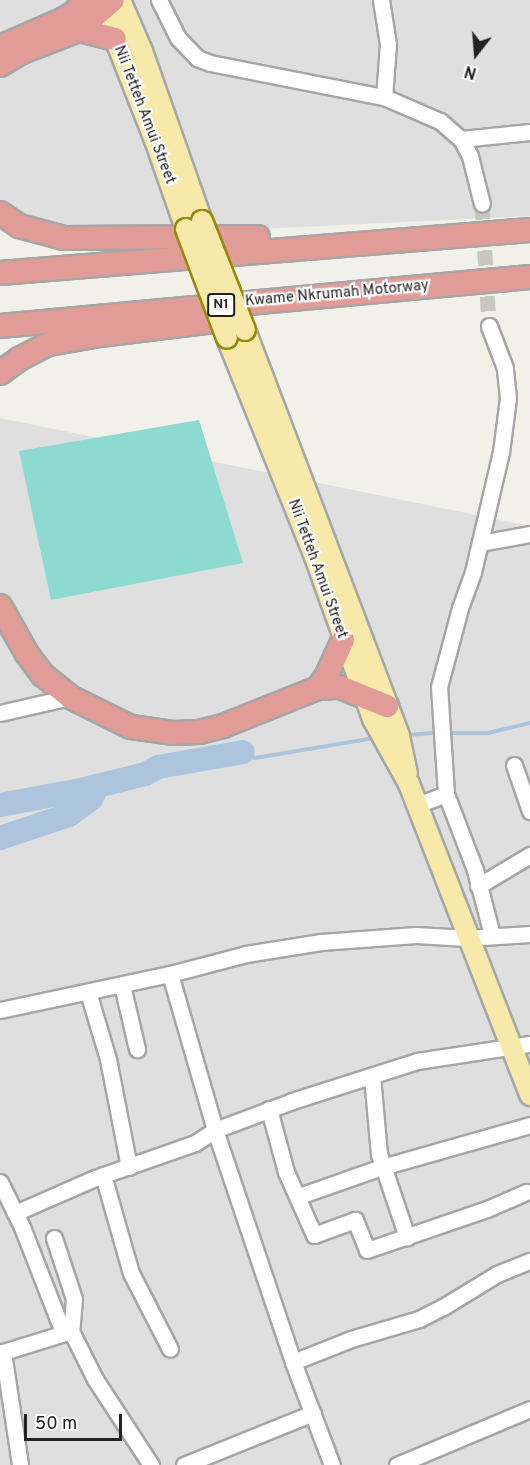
<!DOCTYPE html>
<style>
body{margin:0}
#map{position:relative;width:530px;height:1465px;overflow:hidden;background:#f1f1e9;font-family:Overpass,sans-serif}
div>[style]{position:absolute}
[style*='--x']{left:calc(var(--x)*1px);top:calc(var(--y)*1px);width:calc(var(--w)*1px);rotate:calc(var(--a)*1deg)}
.residential>*{inset:0;background:#e0dfdf}
.pitch>*{inset:0;background:#8ddad0}
.stream>*{height:4px;margin:-2px;padding:0 2px;transform-origin:2px;border-radius:2px;background:#adc5dc}
.river>*{height:24px;margin:-12px;padding:0 12px;transform-origin:12px;border-radius:12px;background:#adc5dc}
.minor-tunnel>*{height:15px;margin-top:-7.5px;transform-origin:0;background:repeating-linear-gradient(90deg,#c8c8c1 0 15px,transparent 0 23px)}
.roads{filter:drop-shadow(2px 0 #a6a6a6) drop-shadow(-2px 0 #a6a6a6) drop-shadow(0 2px #a6a6a6) drop-shadow(0 -2px #a6a6a6)}
.minor>*{height:15px;margin:-7.5px;padding:0 7.5px;transform-origin:7.5px;border-radius:7.5px;background:#fff}
.major>*{height:20px;margin:-10px;padding:0 10px;transform-origin:10px;border-radius:10px;background:#f6e9a9}
.highway>*{height:22px;margin:-11px;padding:0 11px;transform-origin:11px;border-radius:11px;background:#e29c97}
.bridges{filter:drop-shadow(2px 0 #958a0a) drop-shadow(-2px 0 #958a0a) drop-shadow(0 2px #958a0a) drop-shadow(0 -2px #958a0a)}
.major-bridge>*{height:20px;margin:-10px;padding:0 10px;transform-origin:10px;border-radius:10px;background:#f6e9a9}
span{translate:-50% -50%;white-space:nowrap;text-align:center;line-height:1.15;-webkit-text-stroke:4.5px #fff;paint-order:stroke}
.shield-label span{padding:2px 4px;background:#fff;border:2px solid;border-radius:4px;-webkit-text-stroke-width:0}
.shield-label{font-size:14px;color:#222;font-weight:700}
.street-label{font-size:15px;color:#222}
.north{position:absolute;left:446px;top:24px;width:60px;height:60px;-webkit-text-stroke:4px #fff;paint-order:stroke;rotate:197deg;font-size:16px;font-weight:700;line-height:24px;text-align:center;color:#222}
.north::after{content:'';display:block;margin:auto;width:21px;height:27px;background:#222;clip-path:polygon(50% 0,100% 100%,50% 72%,0 100%)}
.scale{position:absolute;left:24px;top:1414px;width:98px;height:27px;box-sizing:border-box;border:3px solid #222;border-top:0;padding-left:8px;font-size:18px;line-height:21px;white-space:nowrap;color:#222;-webkit-text-stroke:4px #fff;paint-order:stroke}
</style>
<div id="map">
<div class="residential">
<i style="clip-path:polygon(0 0,530px 0,530px 216px,216px 231px,53px 231px,19px 222px,0 202px)"></i>
<i style="clip-path:polygon(0 418px,530px 526px,530px 1465px,0 1465px)"></i>
</div>
<div class="pitch">
<i style="clip-path:polygon(199px 420px,243px 563px,51px 600px,19px 451px)"></i>
</div>
<div class="stream">
<i style="--x:445;--y:733;--w:43;--a:0"></i>
<i style="--x:488;--y:733;--w:43;--a:-13.4"></i>
<i style="--x:406;--y:735;--w:32;--a:-4"></i>
<i style="--x:243;--y:752;--w:13;--a:27"></i>
<i style="--x:255;--y:758;--w:122;--a:-9.5"></i>
</div>
<div class="river">
<i style="--x:0;--y:805;--w:82;--a:-10.5"></i>
<i style="--x:81;--y:790;--w:66;--a:-14"></i>
<i style="--x:145;--y:774;--w:15;--a:-28"></i>
<i style="--x:158;--y:767;--w:86;--a:-10"></i>
<i style="--x:0;--y:838;--w:73;--a:-18.4"></i>
<i style="--x:69;--y:815;--w:27;--a:-36"></i>
<i style="--x:91;--y:799;--w:14;--a:-65"></i>
</div>
<div class="minor-tunnel">
<i style="--x:482;--y:204;--w:122;--a:86.7"></i>
</div>
<div class="roads">
<div class="minor">
<i style="--x:159;--y:0;--w:42;--a:63.4"></i>
<i style="--x:178;--y:38;--w:28;--a:46"></i>
<i style="--x:197;--y:58;--w:14;--a:21"></i>
<i style="--x:210;--y:63;--w:177;--a:11.1"></i>
<i style="--x:384;--y:97;--w:61;--a:23.2"></i>
<i style="--x:440;--y:121;--w:28;--a:41"></i>
<i style="--x:461;--y:139;--w:19;--a:62"></i>
<i style="--x:470;--y:156;--w:49;--a:76"></i>
<i style="--x:381;--y:0;--w:45;--a:81"></i>
<i style="--x:388;--y:44;--w:53;--a:94.3"></i>
<i style="--x:461;--y:139;--w:69;--a:-5.8"></i>
<i style="--x:480;--y:543;--w:51;--a:-10.2"></i>
<i style="--x:0;--y:713;--w:72;--a:-12.9"></i>
<i style="--x:514;--y:765;--w:49;--a:70.8"></i>
<i style="--x:446;--y:794;--w:81;--a:69.1"></i>
<i style="--x:475;--y:870;--w:67;--a:75.3"></i>
<i style="--x:417;--y:805;--w:31;--a:-21"></i>
<i style="--x:446;--y:794;--w:107;--a:-93.7"></i>
<i style="--x:439;--y:687;--w:82;--a:-75.1"></i>
<i style="--x:460;--y:608;--w:38;--a:-70"></i>
<i style="--x:473;--y:572;--w:123;--a:-76.9"></i>
<i style="--x:501;--y:452;--w:54;--a:-82.6"></i>
<i style="--x:508;--y:398;--w:30;--a:-96"></i>
<i style="--x:505;--y:368;--w:45;--a:-110.9"></i>
<i style="--x:478;--y:886;--w:61;--a:-30.8"></i>
<i style="--x:170;--y:974;--w:162;--a:73.9"></i>
<i style="--x:215;--y:1130;--w:245;--a:71.4"></i>
<i style="--x:293;--y:1362;--w:110;--a:69.3"></i>
<i style="--x:122;--y:985;--w:66;--a:76.8"></i>
<i style="--x:88;--y:992;--w:70;--a:73.4"></i>
<i style="--x:108;--y:1059;--w:110;--a:79"></i>
<i style="--x:0;--y:1010;--w:174;--a:-12"></i>
<i style="--x:170;--y:974;--w:79;--a:-14.7"></i>
<i style="--x:246;--y:954;--w:76;--a:-9.1"></i>
<i style="--x:321;--y:942;--w:95;--a:-4.2"></i>
<i style="--x:416;--y:935;--w:51;--a:3.4"></i>
<i style="--x:467;--y:938;--w:63;--a:-3.6"></i>
<i style="--x:372;--y:1076;--w:78;--a:84.9"></i>
<i style="--x:379;--y:1154;--w:88;--a:71.4"></i>
<i style="--x:269;--y:1109;--w:65;--a:74.9"></i>
<i style="--x:286;--y:1172;--w:69;--a:66"></i>
<i style="--x:314;--y:1235;--w:44;--a:-20.1"></i>
<i style="--x:355;--y:1220;--w:32;--a:68"></i>
<i style="--x:367;--y:1250;--w:127;--a:-18.9"></i>
<i style="--x:487;--y:1209;--w:43;--a:-23.6"></i>
<i style="--x:103;--y:1175;--w:102;--a:74.1"></i>
<i style="--x:131;--y:1273;--w:85;--a:62.8"></i>
<i style="--x:0;--y:1182;--w:50;--a:63.9"></i>
<i style="--x:22;--y:1227;--w:113;--a:68.7"></i>
<i style="--x:299;--y:1196;--w:88;--a:-19.3"></i>
<i style="--x:382;--y:1167;--w:154;--a:-15.8"></i>
<i style="--x:15;--y:1213;--w:87;--a:-23.6"></i>
<i style="--x:95;--y:1178;--w:106;--a:-19.3"></i>
<i style="--x:195;--y:1143;--w:24;--a:-33"></i>
<i style="--x:215;--y:1130;--w:82;--a:-20.6"></i>
<i style="--x:292;--y:1101;--w:131;--a:-17.7"></i>
<i style="--x:417;--y:1061;--w:114;--a:-8.6"></i>
<i style="--x:54;--y:1238;--w:64;--a:71.8"></i>
<i style="--x:74;--y:1299;--w:32;--a:95"></i>
<i style="--x:71;--y:1331;--w:54;--a:63.4"></i>
<i style="--x:95;--y:1379;--w:103;--a:56.9"></i>
<i style="--x:3;--y:1352;--w:114;--a:81.4"></i>
<i style="--x:0;--y:1353;--w:74;--a:-17.2"></i>
<i style="--x:293;--y:1362;--w:62;--a:-21.6"></i>
<i style="--x:351;--y:1339;--w:71;--a:-16.4"></i>
<i style="--x:419;--y:1319;--w:27;--a:-27"></i>
<i style="--x:443;--y:1307;--w:63;--a:-31.4"></i>
<i style="--x:497;--y:1274;--w:35;--a:-22"></i>
<i style="--x:184;--y:1465;--w:139;--a:-22"></i>
<i style="--x:397;--y:1465;--w:144;--a:-22.8"></i>
</div>
<div class="major">
<i style="--x:100;--y:0;--w:150;--a:68.6"></i>
<i style="--x:155;--y:140;--w:94;--a:70.8"></i>
<i style="--x:120;--y:0;--w:56;--a:66.7"></i>
<i style="--x:142;--y:51;--w:180;--a:70.6"></i>
<i style="--x:245;--y:330;--w:434;--a:69.2"></i>
<i style="--x:399;--y:736;--w:38;--a:78"></i>
<i style="--x:227;--y:338;--w:236;--a:68.1"></i>
<i style="--x:315;--y:557;--w:172;--a:70.3"></i>
<i style="--x:373;--y:719;--w:74;--a:61"></i>
<i style="--x:409;--y:784;--w:334;--a:68.7"></i>
</div>
<div class="highway">
<i style="--x:79;--y:30;--w:37;--a:14"></i>
<i style="--x:0;--y:47;--w:70;--a:-23.6"></i>
<i style="--x:64;--y:19;--w:13;--a:-32"></i>
<i style="--x:75;--y:12;--w:16;--a:-50"></i>
<i style="--x:0;--y:65;--w:26;--a:-31"></i>
<i style="--x:22;--y:52;--w:61;--a:-21.1"></i>
<i style="--x:79;--y:30;--w:45;--a:-41.4"></i>
<i style="--x:0;--y:213;--w:23;--a:34"></i>
<i style="--x:19;--y:226;--w:47;--a:14.9"></i>
<i style="--x:64;--y:238;--w:194;--a:-0.3"></i>
<i style="--x:0;--y:273;--w:532;--a:-4.64"></i>
<i style="--x:0;--y:326;--w:532;--a:-5.28"></i>
<i style="--x:0;--y:373;--w:24;--a:-36"></i>
<i style="--x:19;--y:359;--w:34;--a:-27"></i>
<i style="--x:49;--y:344;--w:52;--a:-10"></i>
<i style="--x:100;--y:335;--w:117;--a:-6.9"></i>
<i style="--x:0;--y:606;--w:55;--a:60.6"></i>
<i style="--x:27;--y:654;--w:26;--a:53"></i>
<i style="--x:43;--y:675;--w:35;--a:39"></i>
<i style="--x:70;--y:697;--w:68;--a:26.2"></i>
<i style="--x:131;--y:727;--w:42;--a:8.1"></i>
<i style="--x:173;--y:733;--w:26;--a:-2"></i>
<i style="--x:199;--y:732;--w:25;--a:-14"></i>
<i style="--x:223;--y:726;--w:102;--a:-21.8"></i>
<i style="--x:318;--y:688;--w:22;--a:-3"></i>
<i style="--x:340;--y:687;--w:51;--a:22"></i>
<i style="--x:318;--y:688;--w:14;--a:-54"></i>
<i style="--x:326;--y:677;--w:41;--a:-65.3"></i>
</div>
</div>
<div class="bridges">
<div class="major-bridge">
<i style="--x:202;--y:221;--w:117;--a:68.5"></i>
<i style="--x:186;--y:229;--w:116;--a:69.4"></i>
</div>
</div>
<div class="shield-label">
<span style="left:221px;top:305px">N1</span>
</div>
<div class="street-label">
<span style="left:144px;top:115px;rotate:69deg">Nii Tetteh Amui Street</span>
<span style="left:337px;top:294px;rotate:-5deg">Kwame Nkrumah Motorway</span>
<span style="left:317px;top:569px;rotate:70deg">Nii Tetteh Amui Street</span>
</div>
<div class="north">N</div>
<div class="scale">50 m</div>
</div>
